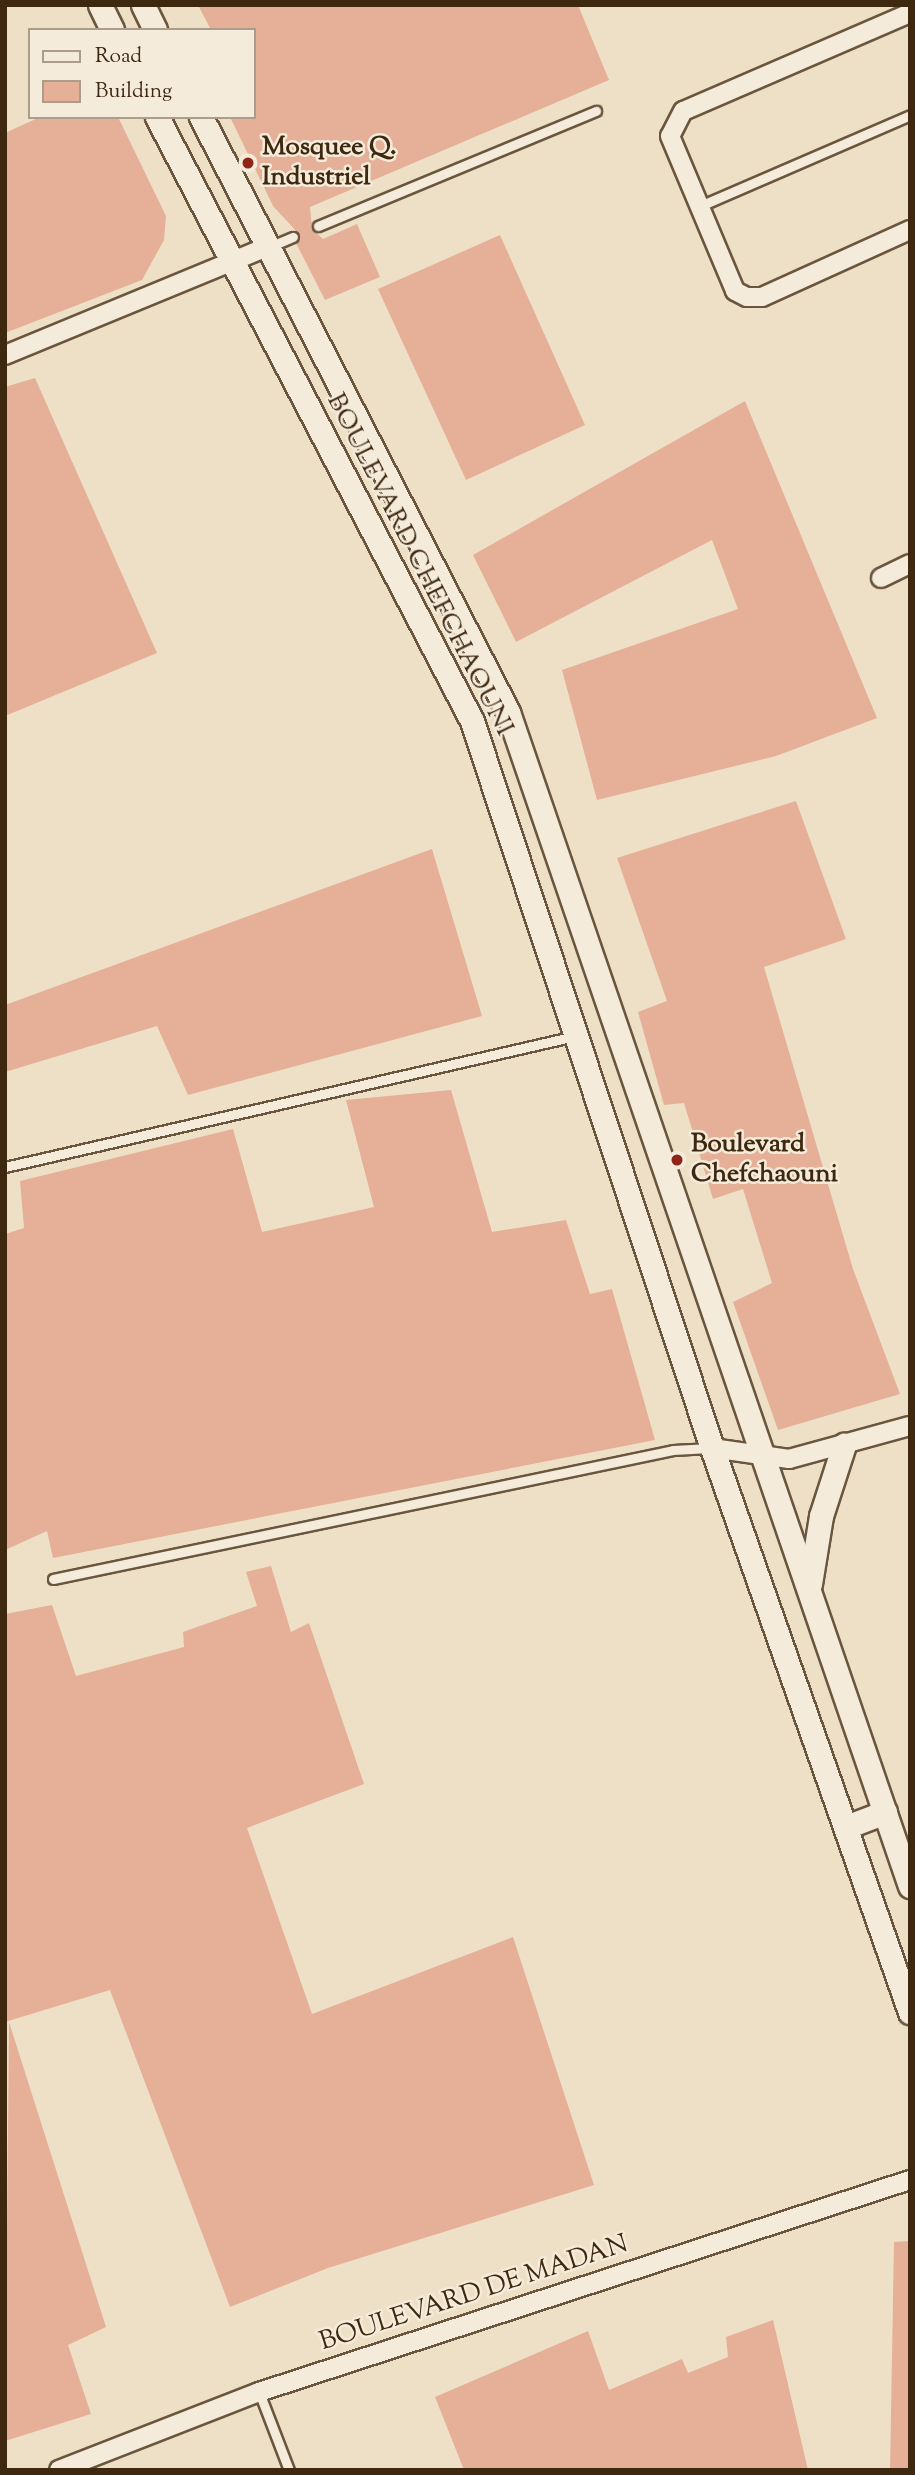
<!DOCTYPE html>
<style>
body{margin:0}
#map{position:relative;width:915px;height:2475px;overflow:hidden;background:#eee0c6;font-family:"Sorts Mill Goudy",serif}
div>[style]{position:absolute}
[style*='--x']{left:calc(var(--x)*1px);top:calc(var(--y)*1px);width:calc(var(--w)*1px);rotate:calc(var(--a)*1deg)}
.building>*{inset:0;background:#e5b097}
.roads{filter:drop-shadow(2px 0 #6a563e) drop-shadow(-2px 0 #6a563e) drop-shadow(0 2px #6a563e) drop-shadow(0 -2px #6a563e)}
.service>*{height:9px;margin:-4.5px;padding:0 4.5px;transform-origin:4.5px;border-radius:4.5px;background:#f4ebda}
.minor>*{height:18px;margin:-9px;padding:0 9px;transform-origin:9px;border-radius:9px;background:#f4ebda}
.tertiary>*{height:23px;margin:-11.5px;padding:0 11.5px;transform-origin:11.5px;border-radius:11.5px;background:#f4ebda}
.dots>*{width:19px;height:19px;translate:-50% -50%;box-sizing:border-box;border:4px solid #f4ebda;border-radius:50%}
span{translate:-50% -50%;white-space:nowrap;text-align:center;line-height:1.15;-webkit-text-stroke:5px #f4ebda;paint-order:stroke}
.poi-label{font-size:26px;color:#3e2810;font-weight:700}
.left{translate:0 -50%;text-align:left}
.street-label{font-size:26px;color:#3e2810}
.frame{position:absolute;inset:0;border:7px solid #3e2810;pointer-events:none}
.legend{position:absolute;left:28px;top:28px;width:228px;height:91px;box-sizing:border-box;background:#f4ebda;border:2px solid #ab9d89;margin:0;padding:9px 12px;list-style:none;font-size:21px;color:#3e2810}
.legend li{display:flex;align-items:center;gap:14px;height:35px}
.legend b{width:35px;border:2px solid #ab9d89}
</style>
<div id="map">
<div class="building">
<i style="clip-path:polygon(198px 5px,578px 5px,609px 80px,310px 207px,312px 229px,323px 239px,357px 224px,380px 277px,325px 300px,296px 243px,299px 234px,273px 206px,230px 117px,254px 117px,254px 30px,211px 30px)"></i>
<i style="clip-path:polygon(40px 117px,118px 117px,166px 216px,164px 240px,142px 280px,5px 333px,5px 133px)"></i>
<i style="clip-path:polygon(500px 235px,585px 425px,466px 480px,378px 289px)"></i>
<i style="clip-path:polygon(35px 378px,157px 653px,5px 716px,5px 387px)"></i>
<i style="clip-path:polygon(745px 401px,877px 718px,776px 756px,597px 800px,562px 670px,738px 609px,712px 540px,516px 642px,473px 555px)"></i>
<i style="clip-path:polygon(796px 801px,846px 939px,764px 967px,853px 1269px,900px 1394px,778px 1430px,733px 1302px,772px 1283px,743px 1189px,713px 1199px,684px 1103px,664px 1105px,638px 1012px,667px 1001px,617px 858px)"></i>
<i style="clip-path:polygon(432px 849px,482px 1016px,188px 1095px,157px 1026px,5px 1072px,5px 1005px)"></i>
<i style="clip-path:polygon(451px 1090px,492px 1232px,566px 1220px,590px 1294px,612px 1289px,655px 1440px,53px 1558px,47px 1531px,5px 1550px,5px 1234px,24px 1228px,20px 1181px,233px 1129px,262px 1232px,374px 1207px,346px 1100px)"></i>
<i style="clip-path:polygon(271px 1566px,291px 1632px,309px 1623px,364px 1784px,247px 1828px,312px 2014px,513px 1937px,594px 2185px,328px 2268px,230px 2307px,110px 1990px,5px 2022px,5px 1614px,52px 1605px,76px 1676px,184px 1647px,183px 1632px,257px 1606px,246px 1572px)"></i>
<i style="clip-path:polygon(9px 2022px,106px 2327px,68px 2345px,91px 2414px,5px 2441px)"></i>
<i style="clip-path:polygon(910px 2241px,910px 2470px,890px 2470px,894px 2242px)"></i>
<i style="clip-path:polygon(773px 2320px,808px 2470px,464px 2470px,435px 2397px,588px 2331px,609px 2390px,682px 2359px,688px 2373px,728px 2357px,726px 2337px)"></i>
</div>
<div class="roads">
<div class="service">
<i style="--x:700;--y:206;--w:229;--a:-23.4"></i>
<i style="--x:318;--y:226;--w:301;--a:-22.5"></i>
<i style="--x:269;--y:247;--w:26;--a:-23"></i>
<i style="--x:5;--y:1167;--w:585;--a:-12.94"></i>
<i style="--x:53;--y:1579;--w:633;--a:-11.75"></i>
<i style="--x:673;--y:1450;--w:37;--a:-3"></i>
<i style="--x:259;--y:2392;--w:84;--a:69"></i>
</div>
<div class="minor">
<i style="--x:910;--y:13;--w:247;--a:156.6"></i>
<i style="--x:683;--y:111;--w:28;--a:117"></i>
<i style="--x:670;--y:136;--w:168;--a:67.2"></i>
<i style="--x:735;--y:291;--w:13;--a:27"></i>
<i style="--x:747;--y:297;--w:15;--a:0"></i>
<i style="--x:762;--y:297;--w:162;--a:-24.4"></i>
<i style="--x:5;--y:355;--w:283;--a:-22.4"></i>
<i style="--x:881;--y:578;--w:32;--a:-26"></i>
<i style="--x:712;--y:1448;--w:78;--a:8.1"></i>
<i style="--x:789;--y:1459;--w:125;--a:-15.3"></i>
<i style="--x:59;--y:2470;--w:215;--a:-21.3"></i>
<i style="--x:259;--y:2392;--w:685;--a:-18.04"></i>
</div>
<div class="tertiary">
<i style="--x:100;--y:5;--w:28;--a:64"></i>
<i style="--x:143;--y:5;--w:28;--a:64"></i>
<i style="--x:157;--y:117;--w:681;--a:62.46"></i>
<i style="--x:472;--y:721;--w:766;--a:71.73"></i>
<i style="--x:712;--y:1448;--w:598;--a:70.66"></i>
<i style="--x:201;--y:117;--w:670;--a:62.71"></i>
<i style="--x:508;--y:712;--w:1241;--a:71.1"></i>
<i style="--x:810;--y:1584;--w:69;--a:-80.8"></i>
<i style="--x:821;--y:1516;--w:75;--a:-72.1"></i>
<i style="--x:846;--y:1827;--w:42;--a:-21"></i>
</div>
</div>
<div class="dots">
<i style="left:248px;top:163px;background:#8f2418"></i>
<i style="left:677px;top:1160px;background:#8f2418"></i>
</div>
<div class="poi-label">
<span class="left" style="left:262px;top:163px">Mosquee Q.<br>Industriel</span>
<span class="left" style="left:691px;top:1160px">Boulevard<br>Chefchaouni</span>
</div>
<div class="street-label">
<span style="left:419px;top:565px;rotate:63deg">BOULEVARD CHEFCHAOUNI</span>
<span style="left:474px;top:2294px;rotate:-18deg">BOULEVARD DE MADAN</span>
</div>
<div class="frame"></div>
<ul class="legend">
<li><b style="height:9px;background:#f4ebda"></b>Road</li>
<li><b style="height:19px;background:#e5b097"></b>Building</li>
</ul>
</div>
